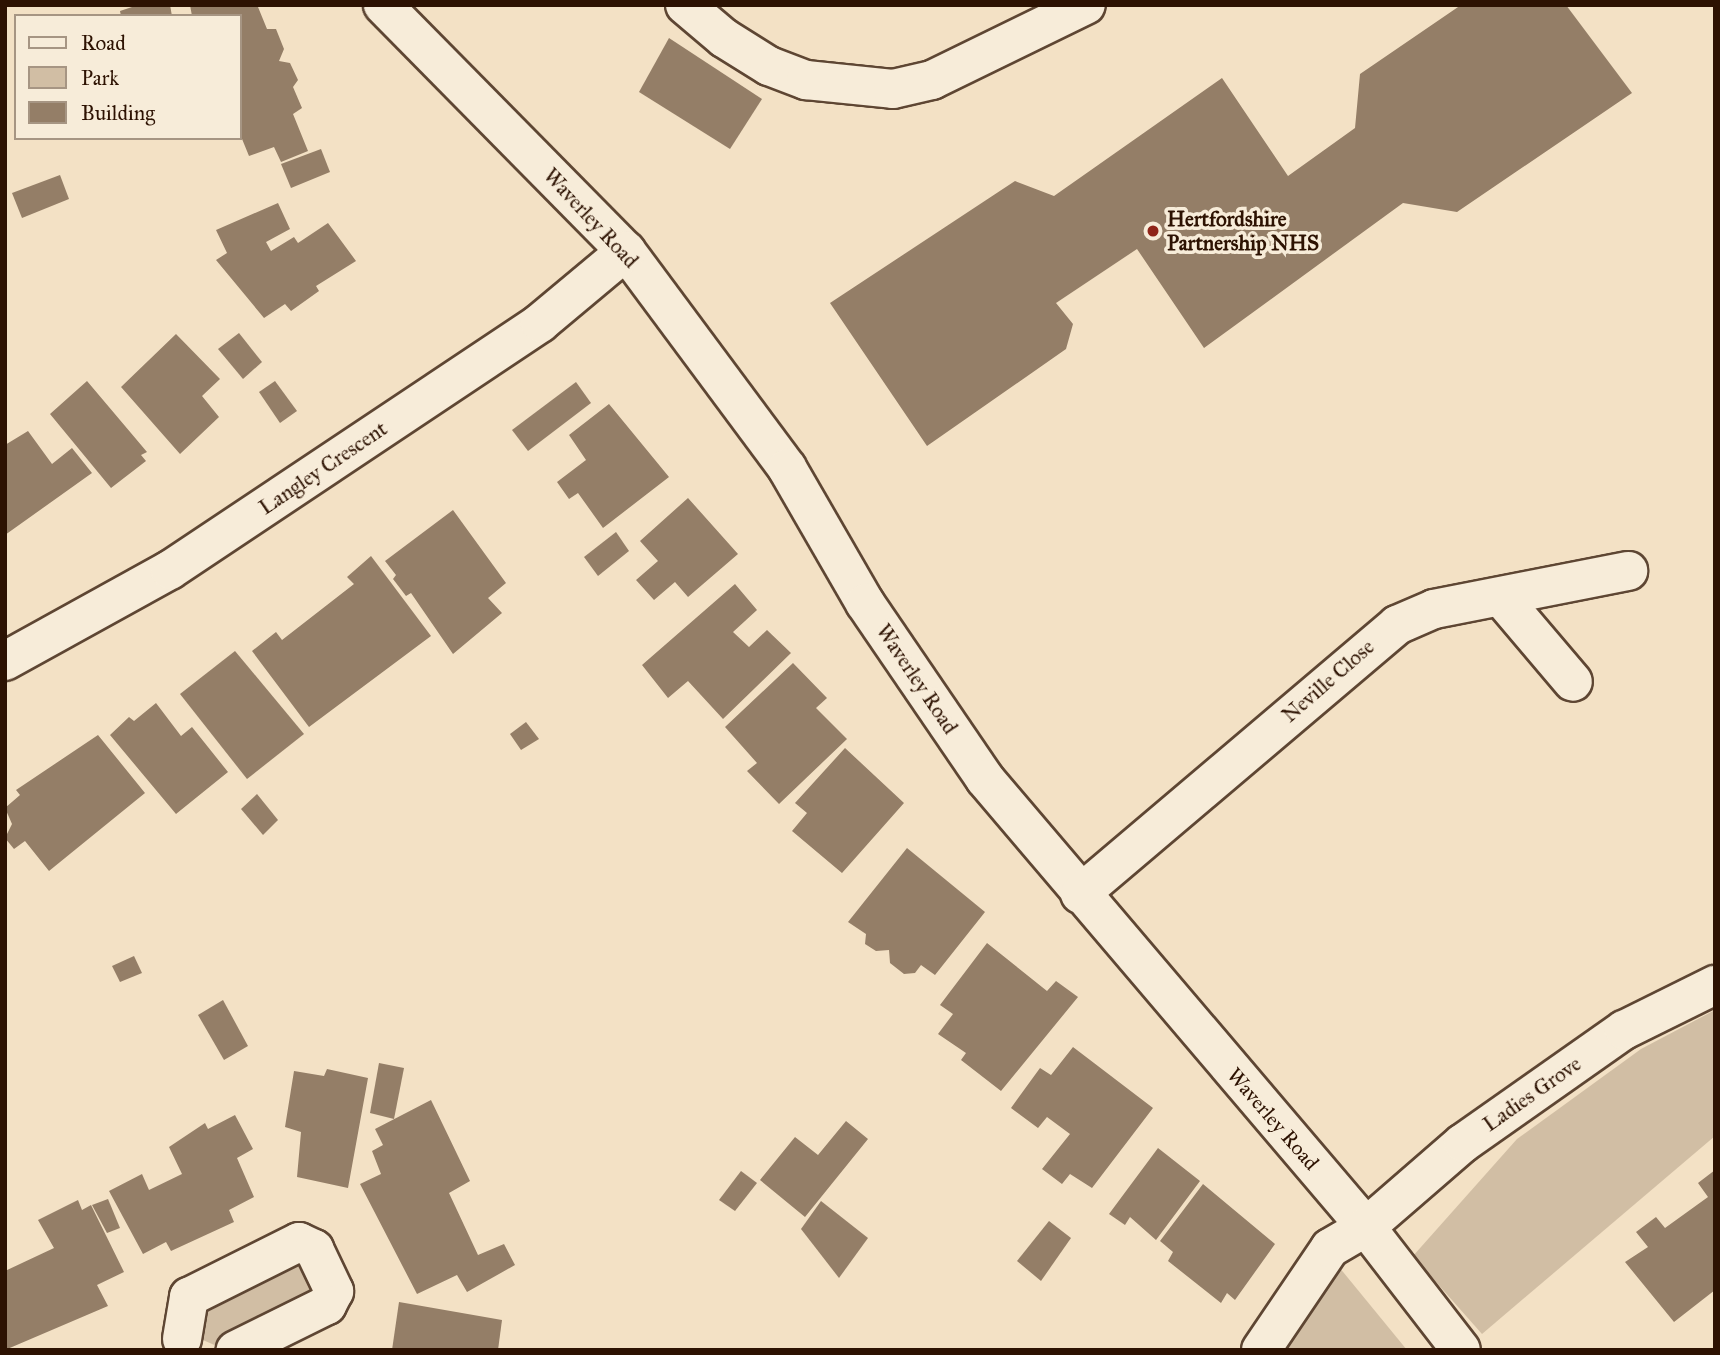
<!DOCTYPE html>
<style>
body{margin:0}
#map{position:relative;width:1720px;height:1355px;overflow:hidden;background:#f3e1c5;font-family:"IM FELL Great Primer",serif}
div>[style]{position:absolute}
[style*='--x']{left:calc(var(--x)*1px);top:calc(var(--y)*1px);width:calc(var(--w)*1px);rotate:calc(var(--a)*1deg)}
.green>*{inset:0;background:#d1bea4}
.building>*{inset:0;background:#947e67}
.roads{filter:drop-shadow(2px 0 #5e4633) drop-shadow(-2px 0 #5e4633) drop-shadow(0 2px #5e4633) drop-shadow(0 -2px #5e4633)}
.minor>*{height:38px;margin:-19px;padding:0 19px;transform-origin:19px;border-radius:19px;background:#f7ecd9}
.dots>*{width:19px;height:19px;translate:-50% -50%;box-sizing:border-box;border:4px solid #f7ecd9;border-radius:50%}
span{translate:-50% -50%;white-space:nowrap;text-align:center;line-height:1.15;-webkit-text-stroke:7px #f7ecd9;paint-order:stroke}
.street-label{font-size:21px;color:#2d1202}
.poi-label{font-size:21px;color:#2d1202;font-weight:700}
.left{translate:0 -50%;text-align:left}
.frame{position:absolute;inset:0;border:7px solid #2d1202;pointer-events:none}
.legend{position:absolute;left:14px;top:14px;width:228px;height:126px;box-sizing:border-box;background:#f7ecd9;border:2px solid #a69583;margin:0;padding:9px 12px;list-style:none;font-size:21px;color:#2d1202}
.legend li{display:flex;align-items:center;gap:14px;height:35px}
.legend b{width:35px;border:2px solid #a69583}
</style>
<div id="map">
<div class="green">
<i style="clip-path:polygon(1715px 1010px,1715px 1136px,1482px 1334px,1413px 1256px,1517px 1139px,1641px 1049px)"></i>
<i style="clip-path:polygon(300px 1251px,326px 1290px,226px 1350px,189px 1334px,193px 1302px)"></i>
<i style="clip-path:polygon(1339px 1267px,1407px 1350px,1275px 1350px)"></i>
</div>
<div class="building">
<i style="clip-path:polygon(138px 5px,170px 5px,172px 16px,121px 16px,120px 11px)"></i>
<i style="clip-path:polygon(190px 5px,258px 7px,267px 29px,276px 29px,284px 49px,279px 61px,290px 63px,298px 80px,293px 87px,302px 108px,293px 114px,308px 151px,281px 162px,274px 147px,249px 156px,240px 134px,240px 16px,192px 16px)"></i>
<i style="clip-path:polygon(1461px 5px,1566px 5px,1632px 93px,1457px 212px,1403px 203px,1204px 348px,1137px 249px,1056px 303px,1073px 324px,1066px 349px,927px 446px,830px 303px,1015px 181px,1054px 196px,1222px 78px,1288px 176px,1355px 128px,1360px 74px)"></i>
<i style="clip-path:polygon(669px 38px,762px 99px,730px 149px,639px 92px)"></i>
<i style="clip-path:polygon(321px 149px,330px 172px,291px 188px,281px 164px)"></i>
<i style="clip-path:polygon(60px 175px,69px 199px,22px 218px,12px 193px)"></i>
<i style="clip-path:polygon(278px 203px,290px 229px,266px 242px,271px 251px,294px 237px,298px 243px,328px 223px,356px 261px,316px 286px,319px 291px,291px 311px,285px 304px,264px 318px,216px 260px,227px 253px,216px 230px)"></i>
<i style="clip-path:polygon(239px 333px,262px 362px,243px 379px,218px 349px)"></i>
<i style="clip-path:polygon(176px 334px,220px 379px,202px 396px,219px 417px,180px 454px,121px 387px)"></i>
<i style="clip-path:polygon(87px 381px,147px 452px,141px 455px,146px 461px,111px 488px,50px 414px)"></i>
<i style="clip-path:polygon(275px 381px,297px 411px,280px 423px,259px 392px)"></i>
<i style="clip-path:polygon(576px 382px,591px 403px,528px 451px,512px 430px)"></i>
<i style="clip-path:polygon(609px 404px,669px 477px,603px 528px,578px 493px,569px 499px,557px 482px,586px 460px,569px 435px)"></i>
<i style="clip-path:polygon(28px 431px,52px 464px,72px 448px,92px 473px,5px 535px,5px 445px)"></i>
<i style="clip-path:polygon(688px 498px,738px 554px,688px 597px,675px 582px,654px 600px,636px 580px,658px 561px,640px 541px)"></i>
<i style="clip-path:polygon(453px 510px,506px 583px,488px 598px,502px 613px,453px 654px,411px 593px,406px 596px,393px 579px,396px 575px,385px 561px)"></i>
<i style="clip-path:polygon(616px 532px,629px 551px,598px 576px,584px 557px)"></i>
<i style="clip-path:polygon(371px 556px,431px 636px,309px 727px,252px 651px,276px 632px,282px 640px,354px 584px,347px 577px)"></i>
<i style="clip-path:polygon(735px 584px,757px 610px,733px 632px,749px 647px,767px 630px,791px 653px,723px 719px,688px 681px,668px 698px,642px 665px)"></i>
<i style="clip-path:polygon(235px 651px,304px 734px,247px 779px,180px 694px)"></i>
<i style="clip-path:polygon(793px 663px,827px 698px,816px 708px,847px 739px,779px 804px,747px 771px,757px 763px,725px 727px)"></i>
<i style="clip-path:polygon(156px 703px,181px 736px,192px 727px,228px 772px,176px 814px,110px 735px,129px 717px,134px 721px)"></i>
<i style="clip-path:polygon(526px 722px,539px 739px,521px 750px,510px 734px)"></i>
<i style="clip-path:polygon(98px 735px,145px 793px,49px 871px,25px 841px,14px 849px,5px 838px,12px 824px,5px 808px,20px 795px,16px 790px)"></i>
<i style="clip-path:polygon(845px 748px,904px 803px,842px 873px,792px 831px,807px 813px,795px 803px)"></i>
<i style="clip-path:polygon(257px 794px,278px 820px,263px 835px,241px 809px)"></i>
<i style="clip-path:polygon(907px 848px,985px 912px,935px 975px,921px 965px,915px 973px,904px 974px,890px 963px,889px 950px,876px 951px,865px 944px,866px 934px,848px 922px)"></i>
<i style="clip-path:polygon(987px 943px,1047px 991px,1056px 981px,1078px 997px,1001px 1091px,961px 1060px,966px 1053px,938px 1034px,953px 1014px,940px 1005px)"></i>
<i style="clip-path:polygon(134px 956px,142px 973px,120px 982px,112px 966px)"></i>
<i style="clip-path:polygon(223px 1000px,248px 1046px,224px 1060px,198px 1015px)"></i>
<i style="clip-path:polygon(1073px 1047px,1153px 1108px,1092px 1188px,1070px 1174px,1062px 1184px,1042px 1169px,1070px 1134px,1047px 1117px,1038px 1128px,1011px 1108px,1040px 1068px,1051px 1075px)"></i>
<i style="clip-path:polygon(379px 1063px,404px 1068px,394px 1119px,370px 1113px)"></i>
<i style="clip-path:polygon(327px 1069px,368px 1078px,348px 1188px,297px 1177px,301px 1132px,285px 1127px,294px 1071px,324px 1076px)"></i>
<i style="clip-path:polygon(431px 1100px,470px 1181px,449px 1193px,478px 1255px,504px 1244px,515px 1265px,467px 1292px,457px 1275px,417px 1294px,360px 1184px,381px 1174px,372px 1151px,383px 1145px,375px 1129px)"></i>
<i style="clip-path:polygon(235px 1115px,253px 1149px,237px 1158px,254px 1197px,229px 1210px,234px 1222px,171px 1251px,166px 1242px,143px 1254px,109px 1191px,142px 1174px,149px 1190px,182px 1174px,169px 1147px,205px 1123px,208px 1129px)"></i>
<i style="clip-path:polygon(846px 1121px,868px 1139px,805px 1217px,760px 1180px,795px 1137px,818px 1155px)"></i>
<i style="clip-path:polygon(1158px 1148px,1200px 1181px,1156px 1240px,1130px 1217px,1125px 1225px,1109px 1214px)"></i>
<i style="clip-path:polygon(1715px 1170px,1715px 1290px,1674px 1322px,1625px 1262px,1648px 1247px,1636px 1232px,1656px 1217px,1665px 1228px,1708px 1197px,1698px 1183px)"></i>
<i style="clip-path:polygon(741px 1171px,757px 1183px,735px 1211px,719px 1200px)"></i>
<i style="clip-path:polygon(1203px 1184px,1275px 1244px,1235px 1300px,1227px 1293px,1221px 1303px,1168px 1261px,1173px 1252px,1160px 1241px)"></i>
<i style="clip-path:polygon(108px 1199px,120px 1228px,107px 1233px,92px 1205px)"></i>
<i style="clip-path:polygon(78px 1200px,82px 1210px,91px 1205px,124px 1272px,97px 1285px,108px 1306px,5px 1350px,5px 1271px,54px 1248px,38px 1220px)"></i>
<i style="clip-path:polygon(821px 1201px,868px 1238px,839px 1278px,801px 1229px)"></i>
<i style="clip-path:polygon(1049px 1221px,1071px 1238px,1041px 1281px,1017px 1261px)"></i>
<i style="clip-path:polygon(399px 1302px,502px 1320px,498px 1350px,392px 1350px)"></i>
</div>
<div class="roads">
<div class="minor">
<i style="--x:383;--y:5;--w:346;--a:45.4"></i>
<i style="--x:626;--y:251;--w:270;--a:53.4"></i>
<i style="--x:787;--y:468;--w:156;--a:60"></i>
<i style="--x:865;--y:603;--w:213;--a:55.7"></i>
<i style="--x:985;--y:779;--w:588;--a:49.62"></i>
<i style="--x:1366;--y:1227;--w:155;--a:52.3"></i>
<i style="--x:685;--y:5;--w:51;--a:40.2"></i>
<i style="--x:724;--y:38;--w:53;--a:31.9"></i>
<i style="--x:769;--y:66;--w:40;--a:21"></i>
<i style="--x:806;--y:80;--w:87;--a:5.9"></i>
<i style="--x:893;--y:89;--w:40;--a:-13"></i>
<i style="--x:932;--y:80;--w:171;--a:-26"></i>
<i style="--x:1501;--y:597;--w:111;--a:49.7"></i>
<i style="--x:5;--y:661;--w:188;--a:-28.9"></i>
<i style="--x:170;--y:570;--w:445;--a:-33.7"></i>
<i style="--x:540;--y:323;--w:112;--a:-39.9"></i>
<i style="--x:1080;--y:894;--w:416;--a:-40.3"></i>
<i style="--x:1397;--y:625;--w:40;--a:-23.4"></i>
<i style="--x:1434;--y:609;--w:198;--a:-11.1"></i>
<i style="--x:182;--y:1339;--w:43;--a:-80.5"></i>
<i style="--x:189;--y:1297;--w:123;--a:-26.6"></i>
<i style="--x:299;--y:1242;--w:17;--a:25"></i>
<i style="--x:314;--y:1249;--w:47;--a:64.5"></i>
<i style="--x:334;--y:1291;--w:16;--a:117"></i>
<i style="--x:327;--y:1305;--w:102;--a:153.7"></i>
<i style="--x:1261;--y:1350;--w:123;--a:-55.9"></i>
<i style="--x:1330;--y:1248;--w:42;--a:-30.3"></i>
<i style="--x:1366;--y:1227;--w:128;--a:-40.9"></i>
<i style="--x:1463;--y:1143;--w:197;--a:-35.1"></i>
<i style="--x:1624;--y:1030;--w:102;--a:-26.3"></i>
</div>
</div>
<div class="dots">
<i style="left:1153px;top:231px;background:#8f2418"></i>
</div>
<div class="street-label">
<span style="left:591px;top:218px;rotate:47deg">Waverley Road</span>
<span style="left:323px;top:468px;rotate:-34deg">Langley Crescent</span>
<span style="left:917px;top:679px;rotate:56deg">Waverley Road</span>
<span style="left:1328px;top:681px;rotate:-41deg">Neville Close</span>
<span style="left:1532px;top:1094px;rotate:-35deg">Ladies Grove</span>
<span style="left:1273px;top:1119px;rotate:49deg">Waverley Road</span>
</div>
<div class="poi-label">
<span class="left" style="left:1167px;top:231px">Hertfordshire<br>Partnership NHS</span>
</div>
<div class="frame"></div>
<ul class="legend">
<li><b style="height:9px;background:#f7ecd9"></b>Road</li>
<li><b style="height:19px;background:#d1bea4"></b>Park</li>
<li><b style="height:19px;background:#947e67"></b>Building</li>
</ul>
</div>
